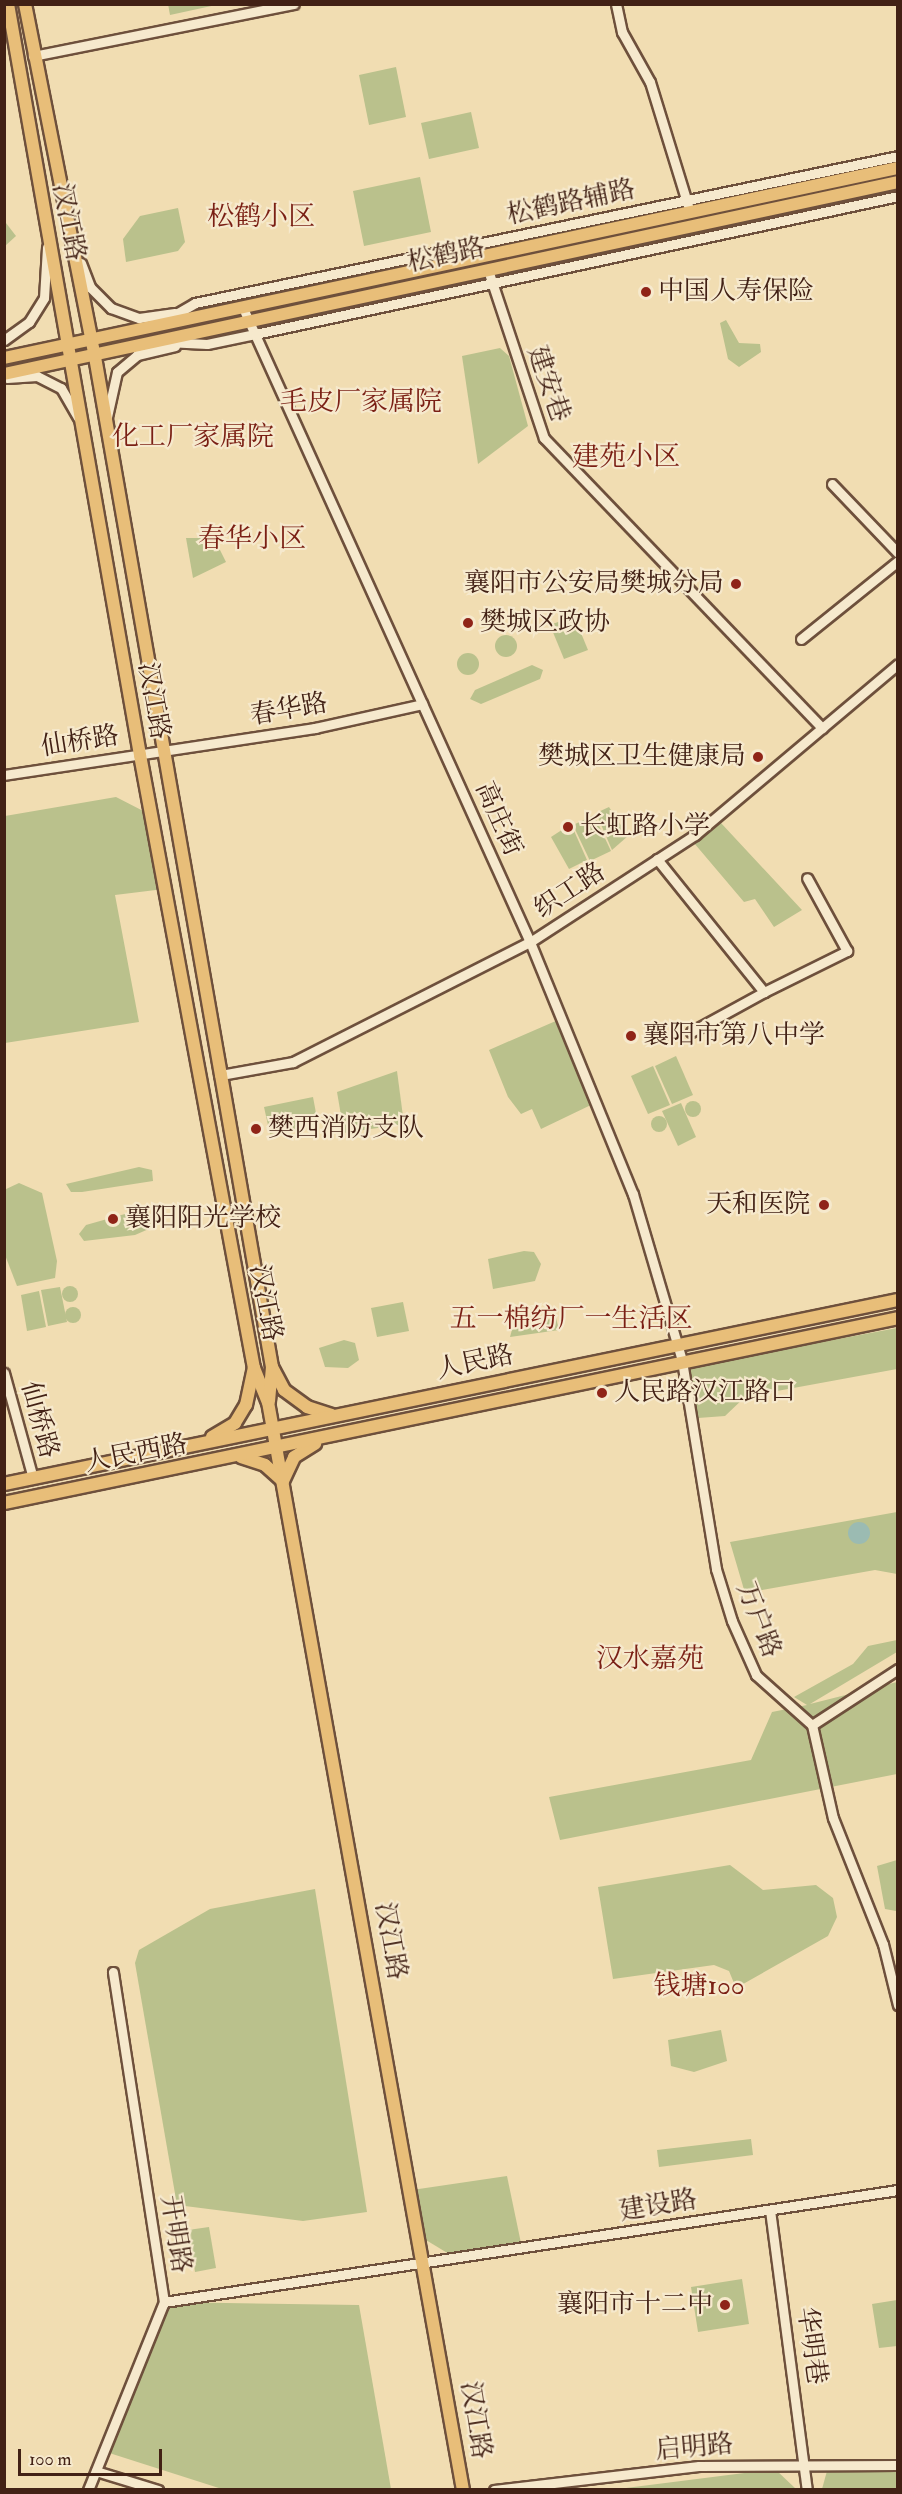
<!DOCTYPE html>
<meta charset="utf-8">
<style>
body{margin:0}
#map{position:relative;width:902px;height:2494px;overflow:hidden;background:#f1ddb2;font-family:"IM FELL Double Pica","Noto Serif SC",serif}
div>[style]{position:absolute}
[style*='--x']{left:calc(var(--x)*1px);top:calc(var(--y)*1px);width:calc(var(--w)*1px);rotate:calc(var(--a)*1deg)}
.green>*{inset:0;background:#bac18c}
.round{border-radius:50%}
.water>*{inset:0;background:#9bbbb2}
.roads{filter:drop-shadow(2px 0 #6e503c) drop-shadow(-2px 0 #6e503c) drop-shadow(0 2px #6e503c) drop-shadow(0 -2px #6e503c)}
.minor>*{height:9px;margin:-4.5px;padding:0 4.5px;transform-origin:4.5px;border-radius:4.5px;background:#f6e9cd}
.major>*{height:12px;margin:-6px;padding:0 6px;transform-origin:6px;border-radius:6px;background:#e8be79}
.dots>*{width:16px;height:16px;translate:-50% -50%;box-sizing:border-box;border:3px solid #f6e9cd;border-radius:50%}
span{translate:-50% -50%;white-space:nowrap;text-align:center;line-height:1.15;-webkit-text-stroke:4.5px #f6e9cd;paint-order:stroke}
.street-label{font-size:26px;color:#422115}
.poi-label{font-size:26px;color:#422115}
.left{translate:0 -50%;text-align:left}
.right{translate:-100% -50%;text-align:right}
.neighbourhood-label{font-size:27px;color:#7a1f14}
.frame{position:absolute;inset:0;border:6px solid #422115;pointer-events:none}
.scale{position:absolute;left:18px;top:2449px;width:144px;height:27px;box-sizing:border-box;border:3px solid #422115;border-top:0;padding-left:8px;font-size:18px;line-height:21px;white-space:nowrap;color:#422115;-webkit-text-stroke:4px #f6e9cd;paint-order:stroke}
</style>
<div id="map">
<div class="green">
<i style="clip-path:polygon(168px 4px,216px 4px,216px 5px,170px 15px)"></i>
<i style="clip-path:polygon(396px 67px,406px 117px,369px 125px,359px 75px)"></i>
<i style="clip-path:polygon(471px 112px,479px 148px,429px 159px,421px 123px)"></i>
<i style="clip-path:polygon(420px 177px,431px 232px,364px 246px,353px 191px)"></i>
<i style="clip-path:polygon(178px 208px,185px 242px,178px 251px,126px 262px,123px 239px,140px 216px)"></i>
<i style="clip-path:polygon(6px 223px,16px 236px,5px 246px,5px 223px)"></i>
<i style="clip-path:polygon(726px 320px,739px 343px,760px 344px,761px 352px,739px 367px,728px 359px,720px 323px)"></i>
<i style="clip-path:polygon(500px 348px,509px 356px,528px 426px,478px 464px,462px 356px)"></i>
<i style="clip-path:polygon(186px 538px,214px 538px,226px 562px,193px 578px)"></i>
<i style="clip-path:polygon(574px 616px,588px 650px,564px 659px,550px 625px)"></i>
<i class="round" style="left:495px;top:635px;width:22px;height:22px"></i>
<i class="round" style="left:457px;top:653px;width:22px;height:22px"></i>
<i style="clip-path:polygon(532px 665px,543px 670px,540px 679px,481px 704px,470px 699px,475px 690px)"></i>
<i style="clip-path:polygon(116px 797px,151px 815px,164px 889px,115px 895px,139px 1022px,5px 1043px,5px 816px)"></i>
<i style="clip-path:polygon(609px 807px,628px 836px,612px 850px,596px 813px)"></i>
<i style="clip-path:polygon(594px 815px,611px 851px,590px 861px,573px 825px)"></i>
<i style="clip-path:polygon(721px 823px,802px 910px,774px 927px,755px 899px,744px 902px,694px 843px)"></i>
<i style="clip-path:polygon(571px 824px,587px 860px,569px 869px,551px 837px)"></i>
<i style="clip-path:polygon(558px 1020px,593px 1104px,541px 1129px,532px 1109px,521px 1114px,508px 1097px,489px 1050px)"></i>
<i style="clip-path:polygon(676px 1056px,693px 1095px,672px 1104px,655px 1066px)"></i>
<i style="clip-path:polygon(653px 1066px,670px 1105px,648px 1114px,631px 1076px)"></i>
<i style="clip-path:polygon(397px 1071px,404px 1124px,344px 1133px,337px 1092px)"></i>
<i style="clip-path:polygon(313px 1097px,318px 1124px,270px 1134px,264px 1107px)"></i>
<i class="round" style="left:685px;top:1101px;width:16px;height:16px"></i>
<i style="clip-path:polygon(681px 1103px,696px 1137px,678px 1146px,662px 1111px)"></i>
<i class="round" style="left:651px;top:1116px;width:16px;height:16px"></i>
<i style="clip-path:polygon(139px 1167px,152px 1170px,153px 1181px,82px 1192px,71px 1192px,66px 1184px)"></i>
<i style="clip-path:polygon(19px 1183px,42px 1193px,57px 1261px,55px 1278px,17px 1286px,5px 1255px,4px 1190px)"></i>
<i style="clip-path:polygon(139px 1210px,149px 1214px,151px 1228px,135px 1235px,84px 1241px,79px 1234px,86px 1225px)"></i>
<i style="clip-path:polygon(524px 1251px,534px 1252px,541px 1264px,535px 1281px,493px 1289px,488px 1259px)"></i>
<i class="round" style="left:62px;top:1286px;width:16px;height:16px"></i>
<i style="clip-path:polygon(60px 1287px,67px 1322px,48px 1326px,41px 1290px)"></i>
<i style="clip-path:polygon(39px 1291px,46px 1327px,27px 1331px,21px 1295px)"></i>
<i style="clip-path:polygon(403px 1302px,409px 1331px,377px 1337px,371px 1308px)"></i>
<i class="round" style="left:65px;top:1307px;width:16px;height:16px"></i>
<i style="clip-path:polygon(556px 1318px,559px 1330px,510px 1337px,513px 1326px)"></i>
<i style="clip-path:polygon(897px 1328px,897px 1369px,745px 1397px,725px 1416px,698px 1418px,689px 1367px)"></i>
<i style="clip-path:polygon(344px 1340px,355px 1343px,359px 1360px,348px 1368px,325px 1367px,319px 1348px)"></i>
<i style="clip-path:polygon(897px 1512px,897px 1574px,875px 1570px,745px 1593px,730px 1542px)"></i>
<i style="clip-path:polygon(897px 1640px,897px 1652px,810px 1704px,897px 1682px,897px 1774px,560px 1840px,549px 1797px,751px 1760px,772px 1712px,807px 1705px,794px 1697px,853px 1664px,868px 1646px)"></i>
<i style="clip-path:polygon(897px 1860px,898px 1911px,896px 1911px,885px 1909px,877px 1866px)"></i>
<i style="clip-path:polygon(730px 1865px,763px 1890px,816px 1885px,833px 1898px,837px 1917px,828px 1936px,736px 1988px,729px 1971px,714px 1965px,613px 1979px,598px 1887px)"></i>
<i style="clip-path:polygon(315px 1889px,367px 2212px,303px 2221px,177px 2205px,135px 1963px,139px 1950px,210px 1909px)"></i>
<i style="clip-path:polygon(721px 2030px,727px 2061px,694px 2072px,671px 2066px,668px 2040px)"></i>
<i style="clip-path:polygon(751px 2139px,753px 2155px,659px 2167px,657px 2150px)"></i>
<i style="clip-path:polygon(507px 2176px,522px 2248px,449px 2254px,421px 2237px,412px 2190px)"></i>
<i style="clip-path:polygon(209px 2227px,216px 2268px,195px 2272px,188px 2230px)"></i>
<i style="clip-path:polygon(742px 2279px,749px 2324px,698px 2332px,691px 2287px)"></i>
<i style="clip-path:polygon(897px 2300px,897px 2346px,879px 2348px,872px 2304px)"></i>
<i style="clip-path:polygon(164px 2302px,359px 2305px,391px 2489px,222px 2489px,103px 2451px)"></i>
<i style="clip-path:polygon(775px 2469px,796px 2489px,610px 2490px)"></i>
<i style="clip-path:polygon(827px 2471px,897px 2472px,897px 2489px,822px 2489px)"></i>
</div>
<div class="water">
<i class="round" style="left:848px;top:1522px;width:22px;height:22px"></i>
</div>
<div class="roads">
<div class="minor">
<i style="--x:616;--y:4;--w:29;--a:78"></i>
<i style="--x:622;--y:32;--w:57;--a:60.8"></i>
<i style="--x:650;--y:82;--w:136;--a:72.9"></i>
<i style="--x:33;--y:56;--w:266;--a:-11.3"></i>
<i style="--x:81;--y:263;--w:26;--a:69"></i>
<i style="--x:90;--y:287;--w:30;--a:45"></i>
<i style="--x:111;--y:308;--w:30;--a:20"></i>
<i style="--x:139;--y:318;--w:36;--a:-8"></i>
<i style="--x:488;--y:270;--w:177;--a:71.6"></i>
<i style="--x:544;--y:438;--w:402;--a:46.2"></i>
<i style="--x:243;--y:308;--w:696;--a:65.64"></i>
<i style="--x:530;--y:942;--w:272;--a:67.8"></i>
<i style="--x:633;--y:1194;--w:174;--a:73.6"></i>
<i style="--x:682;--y:1361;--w:211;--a:80.7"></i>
<i style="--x:716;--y:1569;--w:54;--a:72.9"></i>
<i style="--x:732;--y:1621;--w:59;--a:66"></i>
<i style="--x:756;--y:1675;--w:75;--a:41.8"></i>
<i style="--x:812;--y:1725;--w:95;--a:77.3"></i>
<i style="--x:833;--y:1818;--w:136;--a:68.4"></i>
<i style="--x:883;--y:1944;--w:63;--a:76.2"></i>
<i style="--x:164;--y:321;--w:36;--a:-30"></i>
<i style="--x:195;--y:303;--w:718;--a:-11.81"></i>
<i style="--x:4;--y:340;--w:31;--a:-36"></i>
<i style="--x:29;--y:322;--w:28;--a:-58"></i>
<i style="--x:44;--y:298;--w:51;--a:-86.6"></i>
<i style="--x:166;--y:342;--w:41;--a:2.8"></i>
<i style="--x:207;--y:344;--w:49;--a:-11.8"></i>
<i style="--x:255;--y:334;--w:658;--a:-12.11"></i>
<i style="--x:7;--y:378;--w:30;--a:-4"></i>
<i style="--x:37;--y:376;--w:27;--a:27"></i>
<i style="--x:61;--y:388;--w:34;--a:60"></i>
<i style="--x:107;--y:417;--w:46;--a:-77.5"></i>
<i style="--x:117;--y:372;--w:26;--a:-40"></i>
<i style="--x:137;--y:355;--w:39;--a:-13"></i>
<i style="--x:832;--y:484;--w:95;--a:46.3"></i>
<i style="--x:801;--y:639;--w:124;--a:-38.8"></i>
<i style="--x:4;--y:775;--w:315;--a:-8.6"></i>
<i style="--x:315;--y:728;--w:110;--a:-12.6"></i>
<i style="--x:657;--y:859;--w:171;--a:51.2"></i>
<i style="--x:764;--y:992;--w:93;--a:-26.3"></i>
<i style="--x:847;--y:951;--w:83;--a:-118.7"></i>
<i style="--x:691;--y:1032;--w:83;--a:-28.7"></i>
<i style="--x:221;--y:1075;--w:73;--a:-10.2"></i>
<i style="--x:293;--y:1062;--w:266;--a:-26.9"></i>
<i style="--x:530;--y:942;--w:197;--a:-33"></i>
<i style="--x:695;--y:835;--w:265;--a:-40.1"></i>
<i style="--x:4;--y:1373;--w:109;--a:74.6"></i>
<i style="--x:812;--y:1725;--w:103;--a:-33.1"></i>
<i style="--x:770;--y:2210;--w:282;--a:82.5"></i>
<i style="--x:164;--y:2302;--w:742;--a:-8.68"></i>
<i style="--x:96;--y:2471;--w:65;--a:17"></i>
<i style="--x:88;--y:2490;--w:203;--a:-68"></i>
<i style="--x:164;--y:2302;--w:334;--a:-98.8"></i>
<i style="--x:494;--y:2490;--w:206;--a:-6.7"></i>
<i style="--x:699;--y:2466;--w:199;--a:-0.3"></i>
</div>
<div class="major">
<i style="--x:8;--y:4;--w:763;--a:80.03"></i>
<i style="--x:140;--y:755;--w:624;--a:79.47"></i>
<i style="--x:254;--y:1368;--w:37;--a:68"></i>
<i style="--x:268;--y:1402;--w:1105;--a:79.84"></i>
<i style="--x:25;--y:4;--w:360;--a:78.8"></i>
<i style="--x:95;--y:357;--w:729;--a:80.05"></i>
<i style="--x:221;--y:1075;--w:296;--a:80.1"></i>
<i style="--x:272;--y:1367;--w:34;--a:95"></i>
<i style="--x:4;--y:358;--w:914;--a:-12"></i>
<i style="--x:4;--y:374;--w:914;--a:-12.12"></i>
<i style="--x:272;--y:1367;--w:26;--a:62"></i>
<i style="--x:284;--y:1390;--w:29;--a:36"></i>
<i style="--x:307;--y:1407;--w:26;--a:18"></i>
<i style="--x:212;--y:1437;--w:27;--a:-31"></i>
<i style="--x:235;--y:1423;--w:21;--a:-59"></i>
<i style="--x:246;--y:1405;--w:38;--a:-78"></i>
<i style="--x:241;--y:1457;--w:25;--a:18"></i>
<i style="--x:265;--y:1465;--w:24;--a:42"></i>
<i style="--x:283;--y:1481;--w:26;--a:-65"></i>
<i style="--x:294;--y:1457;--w:25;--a:-32"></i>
<i style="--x:4;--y:1484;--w:913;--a:-11.63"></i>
<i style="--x:4;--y:1503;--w:913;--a:-11.69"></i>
</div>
</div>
<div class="dots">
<i style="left:646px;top:292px;background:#8f2418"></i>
<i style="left:736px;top:584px;background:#8f2418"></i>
<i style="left:468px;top:623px;background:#8f2418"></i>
<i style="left:758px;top:757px;background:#8f2418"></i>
<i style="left:568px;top:827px;background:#8f2418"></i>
<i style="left:631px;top:1036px;background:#8f2418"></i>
<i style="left:256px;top:1129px;background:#8f2418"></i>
<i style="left:824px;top:1205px;background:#8f2418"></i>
<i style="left:113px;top:1219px;background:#8f2418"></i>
<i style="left:602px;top:1393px;background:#8f2418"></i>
<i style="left:725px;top:2305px;background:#8f2418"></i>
</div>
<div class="street-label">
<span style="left:571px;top:203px;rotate:-12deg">松鹤路辅路</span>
<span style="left:68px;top:222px;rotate:79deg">汉江路</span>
<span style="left:446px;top:256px;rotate:-12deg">松鹤路</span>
<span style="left:548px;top:384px;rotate:71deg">建安巷</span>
<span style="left:153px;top:701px;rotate:80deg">汉江路</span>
<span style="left:289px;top:710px;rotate:-10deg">春华路</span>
<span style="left:80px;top:742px;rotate:-9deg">仙桥路</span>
<span style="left:498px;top:819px;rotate:66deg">高庄街</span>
<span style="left:570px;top:891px;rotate:-33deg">织工路</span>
<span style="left:265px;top:1303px;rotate:79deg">汉江路</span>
<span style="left:475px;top:1363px;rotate:-12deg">人民路</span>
<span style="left:39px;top:1420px;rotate:75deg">仙桥路</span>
<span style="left:136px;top:1454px;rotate:-11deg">人民西路</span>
<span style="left:758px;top:1620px;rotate:69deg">万户路</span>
<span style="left:390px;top:1941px;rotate:80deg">汉江路</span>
<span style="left:658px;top:2206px;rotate:-9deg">建设路</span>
<span style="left:175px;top:2234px;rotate:81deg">开明路</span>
<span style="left:811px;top:2346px;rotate:82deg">华明巷</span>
<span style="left:475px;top:2420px;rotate:81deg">汉江路</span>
<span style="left:694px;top:2448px;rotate:-5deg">启明路</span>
</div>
<div class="poi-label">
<span class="left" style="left:658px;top:292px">中国人寿保险</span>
<span class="right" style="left:724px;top:584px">襄阳市公安局樊城分局</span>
<span class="left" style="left:480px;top:623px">樊城区政协</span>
<span class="right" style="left:746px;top:757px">樊城区卫生健康局</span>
<span class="left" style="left:580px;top:827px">长虹路小学</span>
<span class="left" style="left:643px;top:1036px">襄阳市第八中学</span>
<span class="left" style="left:268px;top:1129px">樊西消防支队</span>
<span class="right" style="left:810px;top:1205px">天和医院</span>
<span class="left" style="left:125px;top:1219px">襄阳阳光学校</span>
<span class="left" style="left:614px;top:1393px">人民路汉江路口</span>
<span class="right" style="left:713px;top:2305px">襄阳市十二中</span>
</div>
<div class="neighbourhood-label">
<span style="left:261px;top:217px">松鹤小区</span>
<span style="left:361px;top:402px">毛皮厂家属院</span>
<span style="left:193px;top:437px">化工厂家属院</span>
<span style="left:626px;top:457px">建苑小区</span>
<span style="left:252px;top:539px">春华小区</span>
<span style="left:571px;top:1319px">五一棉纺厂一生活区</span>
<span style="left:650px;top:1659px">汉水嘉苑</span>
<span style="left:699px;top:1986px">钱塘100</span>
</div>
<div class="frame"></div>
<div class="scale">100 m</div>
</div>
